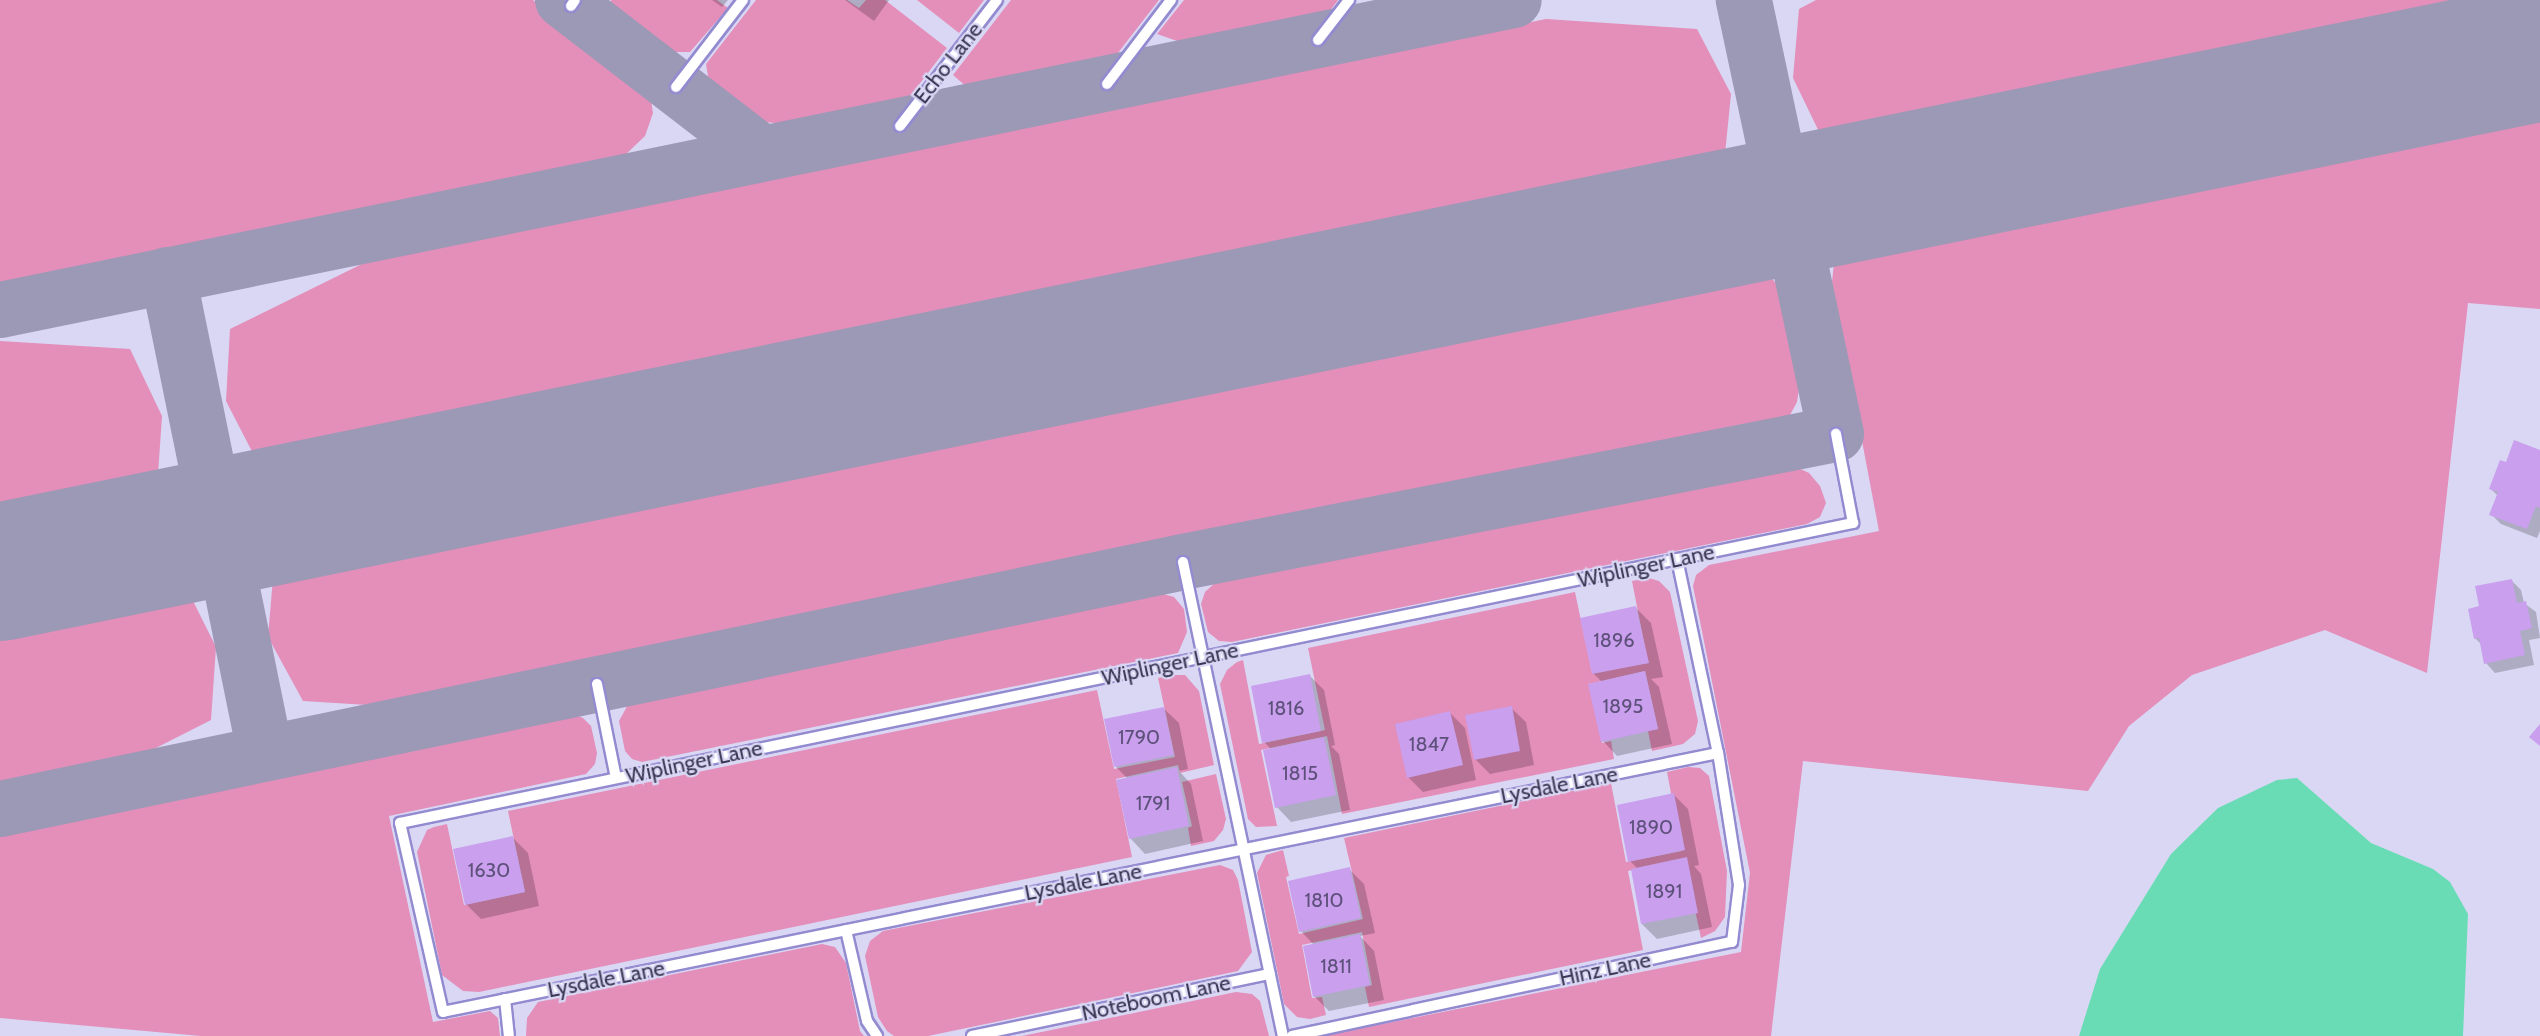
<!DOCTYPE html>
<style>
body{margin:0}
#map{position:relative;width:2540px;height:1036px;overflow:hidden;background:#d9d7f4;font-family:Cabin,sans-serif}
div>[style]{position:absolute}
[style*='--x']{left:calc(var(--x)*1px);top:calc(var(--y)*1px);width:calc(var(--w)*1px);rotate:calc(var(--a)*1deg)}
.green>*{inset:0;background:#e48eba}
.water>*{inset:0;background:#6adcb5}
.shadow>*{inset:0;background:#0003}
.taxiway>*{height:56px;margin:-28px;padding:0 28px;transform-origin:28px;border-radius:28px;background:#9c99b6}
.runway>*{height:138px;margin:-69px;padding:0 69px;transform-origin:69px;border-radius:69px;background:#9c99b6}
.building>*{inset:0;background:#c99fee}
.roads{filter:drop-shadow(2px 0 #938bd0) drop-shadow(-2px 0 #938bd0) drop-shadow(0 2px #938bd0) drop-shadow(0 -2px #938bd0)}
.lane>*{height:10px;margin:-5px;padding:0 5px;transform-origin:5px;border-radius:5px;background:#fff}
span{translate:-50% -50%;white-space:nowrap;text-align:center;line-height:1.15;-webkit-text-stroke:4.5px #d9d7f4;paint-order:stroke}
.number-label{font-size:20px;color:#5d507a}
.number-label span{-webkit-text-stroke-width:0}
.street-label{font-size:22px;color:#393653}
</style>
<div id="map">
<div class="green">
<i style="clip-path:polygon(0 0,533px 0,640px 83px,650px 94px,653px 113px,645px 136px,623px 157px,0 285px)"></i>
<i style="clip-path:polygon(611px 0,717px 0,728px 8px,690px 52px,664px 52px,612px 12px)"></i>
<i style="clip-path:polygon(756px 0,847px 0,859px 8px,866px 0,885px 0,947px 48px,908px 99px,787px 124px,764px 122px,710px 88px,706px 64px)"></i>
<i style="clip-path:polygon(917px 0,984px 0,959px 33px)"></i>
<i style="clip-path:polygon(1011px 0,1159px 0,1114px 58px,968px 88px,953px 75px)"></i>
<i style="clip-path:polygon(1184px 0,1338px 0,1327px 15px,1183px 43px,1157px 34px)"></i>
<i style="clip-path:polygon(1816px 0,2540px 0,2540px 3px,1837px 147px,1824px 142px,1793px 78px,1799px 9px)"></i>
<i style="clip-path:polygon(1546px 19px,1697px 29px,1731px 94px,1724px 164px,1719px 171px,261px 469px,226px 401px,230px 329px,368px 261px)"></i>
<i style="clip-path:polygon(2540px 99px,2540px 309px,2468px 303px,2427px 673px,2325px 630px,2192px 675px,2129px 726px,2088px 791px,1803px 761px,1771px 1036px,1323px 1036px,1741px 952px,1750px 873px,1693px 586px,1696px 575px,1709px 565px,1879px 531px,1832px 282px,1834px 263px,1848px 249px,1872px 235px)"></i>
<i style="clip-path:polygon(1724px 266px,1747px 267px,1768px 274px,1779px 287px,1784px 301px,1800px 381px,1797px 402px,1790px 415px,1770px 427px,400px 707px,303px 701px,268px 637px,274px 566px)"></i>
<i style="clip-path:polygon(0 341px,130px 349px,162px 416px,157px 489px,0 522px)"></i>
<i style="clip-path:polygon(1792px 465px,1809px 473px,1820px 486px,1826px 503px,1820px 517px,1807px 524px,1232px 642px,1219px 641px,1208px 632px,1201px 604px,1205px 592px,1217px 581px,1773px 467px)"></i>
<i style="clip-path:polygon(1649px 578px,1659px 581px,1670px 592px,1698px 721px,1695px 734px,1683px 744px,1652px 751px,1648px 731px,1658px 729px,1645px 671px,1589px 684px,1602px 743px,1611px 741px,1614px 759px,1342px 814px,1327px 736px,1261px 750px,1277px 826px,1256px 827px,1248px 819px,1220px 684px,1227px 670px,1237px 662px,1243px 660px,1259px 744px,1325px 730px,1308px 648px,1575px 592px,1592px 673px,1648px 663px,1632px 581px)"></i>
<i style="clip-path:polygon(184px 583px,216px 647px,211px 720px,148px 752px,104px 768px,0 790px,0 620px)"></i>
<i style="clip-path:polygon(1160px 593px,1174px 597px,1184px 609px,1187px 632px,1178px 653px,642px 762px,632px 759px,625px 751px,619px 721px,630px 701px)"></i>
<i style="clip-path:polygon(1174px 675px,1185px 675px,1199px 691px,1214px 765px,1180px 773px,1178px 765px,1116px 779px,1132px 857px,479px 992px,463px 991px,442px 975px,417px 852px,427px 830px,434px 827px,447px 824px,464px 905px,525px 892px,508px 811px,1097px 690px,1114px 769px,1175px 757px,1158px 678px)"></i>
<i style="clip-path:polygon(571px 713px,583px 718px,591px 726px,597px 753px,595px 764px,586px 774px,389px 816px,433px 1022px,490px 1011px,498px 1018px,500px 1036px,201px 1036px,0 1018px,0 830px)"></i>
<i style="clip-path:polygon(1688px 767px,1700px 768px,1709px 776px,1727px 871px,1725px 917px,1715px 931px,1701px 938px,1684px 859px,1628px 871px,1643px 950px,1369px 1007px,1365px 987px,1372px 985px,1362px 932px,1302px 945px,1312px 998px,1322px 997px,1326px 1015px,1310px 1019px,1297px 1017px,1284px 1004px,1257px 873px,1266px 855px,1283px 850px,1289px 876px,1286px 877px,1299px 934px,1363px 919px,1344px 838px,1611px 783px,1626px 862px,1682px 851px,1667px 772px)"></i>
<i style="clip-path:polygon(1216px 774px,1226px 819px,1223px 830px,1214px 841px,1191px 846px,1188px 828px,1192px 826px,1182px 782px)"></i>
<i style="clip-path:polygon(1220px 865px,1233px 870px,1238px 880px,1252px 952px,1238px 971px,928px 1036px,894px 1036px,887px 1031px,878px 1017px,865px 956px,870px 941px,883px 931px)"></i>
<i style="clip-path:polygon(822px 944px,835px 947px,846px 963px,860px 1031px,864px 1036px,526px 1036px,527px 1018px,538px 1002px)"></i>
<i style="clip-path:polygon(1236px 992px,1252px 994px,1260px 1001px,1269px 1036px,1022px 1036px)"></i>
</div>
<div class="water">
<i style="clip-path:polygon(2297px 778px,2371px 843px,2433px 869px,2450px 882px,2468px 914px,2463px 1036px,2079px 1036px,2100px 969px,2171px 854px,2218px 808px,2277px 780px)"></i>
</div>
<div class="shadow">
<i style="clip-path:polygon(712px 0,728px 0,722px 7px)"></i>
<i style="clip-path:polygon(845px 0,889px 0,874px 21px)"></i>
<i style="clip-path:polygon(2540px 452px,2540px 531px,2537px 538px,2501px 524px,2491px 514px,2498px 496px,2490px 488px)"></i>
<i style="clip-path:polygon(2512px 581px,2521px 590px,2524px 603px,2536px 612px,2540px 638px,2529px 640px,2534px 665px,2495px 673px,2486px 663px,2482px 645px,2475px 638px,2480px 607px)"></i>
<i style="clip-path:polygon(1636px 608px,1651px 623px,1663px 677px,1651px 679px,1659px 687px,1672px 744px,1617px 756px,1603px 741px,1602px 682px,1593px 673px)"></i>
<i style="clip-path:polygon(1309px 675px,1324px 690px,1335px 745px,1331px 746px,1339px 754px,1350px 810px,1291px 822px,1277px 807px,1272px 750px,1264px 742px)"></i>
<i style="clip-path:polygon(1511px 708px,1526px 722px,1534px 765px,1490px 774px,1475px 759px)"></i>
<i style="clip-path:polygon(1164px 709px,1179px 723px,1188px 769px,1179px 771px,1191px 784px,1203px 841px,1145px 854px,1131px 839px,1118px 781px,1128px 779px,1116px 767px)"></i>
<i style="clip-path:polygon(1450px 713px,1465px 728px,1476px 780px,1423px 792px,1408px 777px)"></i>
<i style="clip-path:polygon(1673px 794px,1688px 809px,1699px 865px,1694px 866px,1701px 874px,1712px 927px,1657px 939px,1642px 924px,1638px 869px,1630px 861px)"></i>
<i style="clip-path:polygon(513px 838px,528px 853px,539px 906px,481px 919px,466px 904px)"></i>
<i style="clip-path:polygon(1349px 869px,1364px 884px,1375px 933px,1360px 936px,1374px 951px,1384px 1000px,1329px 1011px,1314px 996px,1314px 945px,1301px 931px)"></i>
</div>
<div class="taxiway">
<i style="--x:563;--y:0;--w:252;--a:37.6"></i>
<i style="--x:168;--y:275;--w:488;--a:78.5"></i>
<i style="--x:0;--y:310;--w:1545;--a:-11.57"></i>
<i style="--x:0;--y:809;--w:1209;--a:-11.79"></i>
<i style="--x:1183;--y:562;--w:665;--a:-11.09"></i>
<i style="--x:1836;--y:434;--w:444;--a:-102"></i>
</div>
<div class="runway">
<i style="--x:0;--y:572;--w:2593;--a:-11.57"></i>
</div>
<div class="building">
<i style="clip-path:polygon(2514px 440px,2540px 450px,2540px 508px,2536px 506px,2527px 529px,2489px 515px,2498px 492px,2489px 489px,2500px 460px,2506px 462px)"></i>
<i style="clip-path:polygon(2512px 579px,2517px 603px,2526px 601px,2532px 628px,2520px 631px,2525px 655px,2484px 664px,2479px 638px,2474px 639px,2468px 609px,2479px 606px,2475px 586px)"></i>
<i style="clip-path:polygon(1636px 606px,1649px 663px,1592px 674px,1580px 618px)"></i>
<i style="clip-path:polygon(1645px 671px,1658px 729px,1601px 742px,1588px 684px)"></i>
<i style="clip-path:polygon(1310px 674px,1321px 731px,1262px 743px,1251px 686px)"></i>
<i style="clip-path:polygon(1512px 706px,1520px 751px,1474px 760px,1465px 715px)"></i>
<i style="clip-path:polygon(1164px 707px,1174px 755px,1114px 767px,1104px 719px)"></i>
<i style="clip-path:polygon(1450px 711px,1463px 765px,1407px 778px,1395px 724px)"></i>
<i style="clip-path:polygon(2540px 724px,2540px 746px,2529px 737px)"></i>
<i style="clip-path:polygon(1324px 737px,1336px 795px,1275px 808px,1263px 750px)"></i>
<i style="clip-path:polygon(1177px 767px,1189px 826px,1129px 839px,1116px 780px)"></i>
<i style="clip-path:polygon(1674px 793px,1685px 850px,1628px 862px,1617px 805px)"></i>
<i style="clip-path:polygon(513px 836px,525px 892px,465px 905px,453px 849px)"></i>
<i style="clip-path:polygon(1687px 857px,1698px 913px,1641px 924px,1631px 869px)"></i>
<i style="clip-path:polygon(1350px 867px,1361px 918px,1299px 932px,1288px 881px)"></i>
<i style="clip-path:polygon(1360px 934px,1370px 985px,1313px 997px,1303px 946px)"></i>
</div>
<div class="roads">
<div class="lane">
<i style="--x:571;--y:6;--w:7;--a:-56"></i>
<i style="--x:1318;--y:40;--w:51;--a:-52.2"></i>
<i style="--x:1107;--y:84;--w:106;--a:-52.7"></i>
<i style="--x:676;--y:87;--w:110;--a:-52.4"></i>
<i style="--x:900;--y:126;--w:159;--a:-52.4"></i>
<i style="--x:1677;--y:559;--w:198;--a:78.1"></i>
<i style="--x:1718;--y:753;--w:1301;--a:168.52"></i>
<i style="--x:443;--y:1012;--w:194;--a:-102.8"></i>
<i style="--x:400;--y:823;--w:1484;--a:-11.67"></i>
<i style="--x:1853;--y:523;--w:91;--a:-100.8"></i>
<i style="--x:1183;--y:562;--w:484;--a:78.1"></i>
<i style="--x:597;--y:684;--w:96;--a:78.6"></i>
<i style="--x:846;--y:930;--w:93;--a:77"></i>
<i style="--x:867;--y:1021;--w:18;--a:56"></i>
<i style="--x:505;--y:999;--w:37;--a:84"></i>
<i style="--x:972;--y:1036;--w:304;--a:-11.8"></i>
<i style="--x:1292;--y:1036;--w:450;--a:-12.1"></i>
<i style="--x:1732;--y:942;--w:57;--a:-83"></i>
<i style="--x:1739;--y:885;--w:134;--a:-99"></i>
</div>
</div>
<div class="number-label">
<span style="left:1614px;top:640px">1896</span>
<span style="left:1623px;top:706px">1895</span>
<span style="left:1286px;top:708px">1816</span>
<span style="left:1139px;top:737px">1790</span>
<span style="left:1429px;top:744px">1847</span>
<span style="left:1300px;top:773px">1815</span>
<span style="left:1153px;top:803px">1791</span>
<span style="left:1651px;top:827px">1890</span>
<span style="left:489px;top:870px">1630</span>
<span style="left:1664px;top:891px">1891</span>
<span style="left:1324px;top:900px">1810</span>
<span style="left:1336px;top:966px">1811</span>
</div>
<div class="street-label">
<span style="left:948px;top:63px;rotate:-52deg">Echo Lane</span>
<span style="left:1646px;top:566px;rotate:-12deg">Wiplinger Lane</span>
<span style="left:1170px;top:664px;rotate:-12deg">Wiplinger Lane</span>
<span style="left:694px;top:762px;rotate:-12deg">Wiplinger Lane</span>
<span style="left:1559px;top:785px;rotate:-11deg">Lysdale Lane</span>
<span style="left:1083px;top:882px;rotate:-11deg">Lysdale Lane</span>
<span style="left:1605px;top:969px;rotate:-12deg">Hinz Lane</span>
<span style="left:606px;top:979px;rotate:-11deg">Lysdale Lane</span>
<span style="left:1156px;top:998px;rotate:-12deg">Noteboom Lane</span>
</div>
</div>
